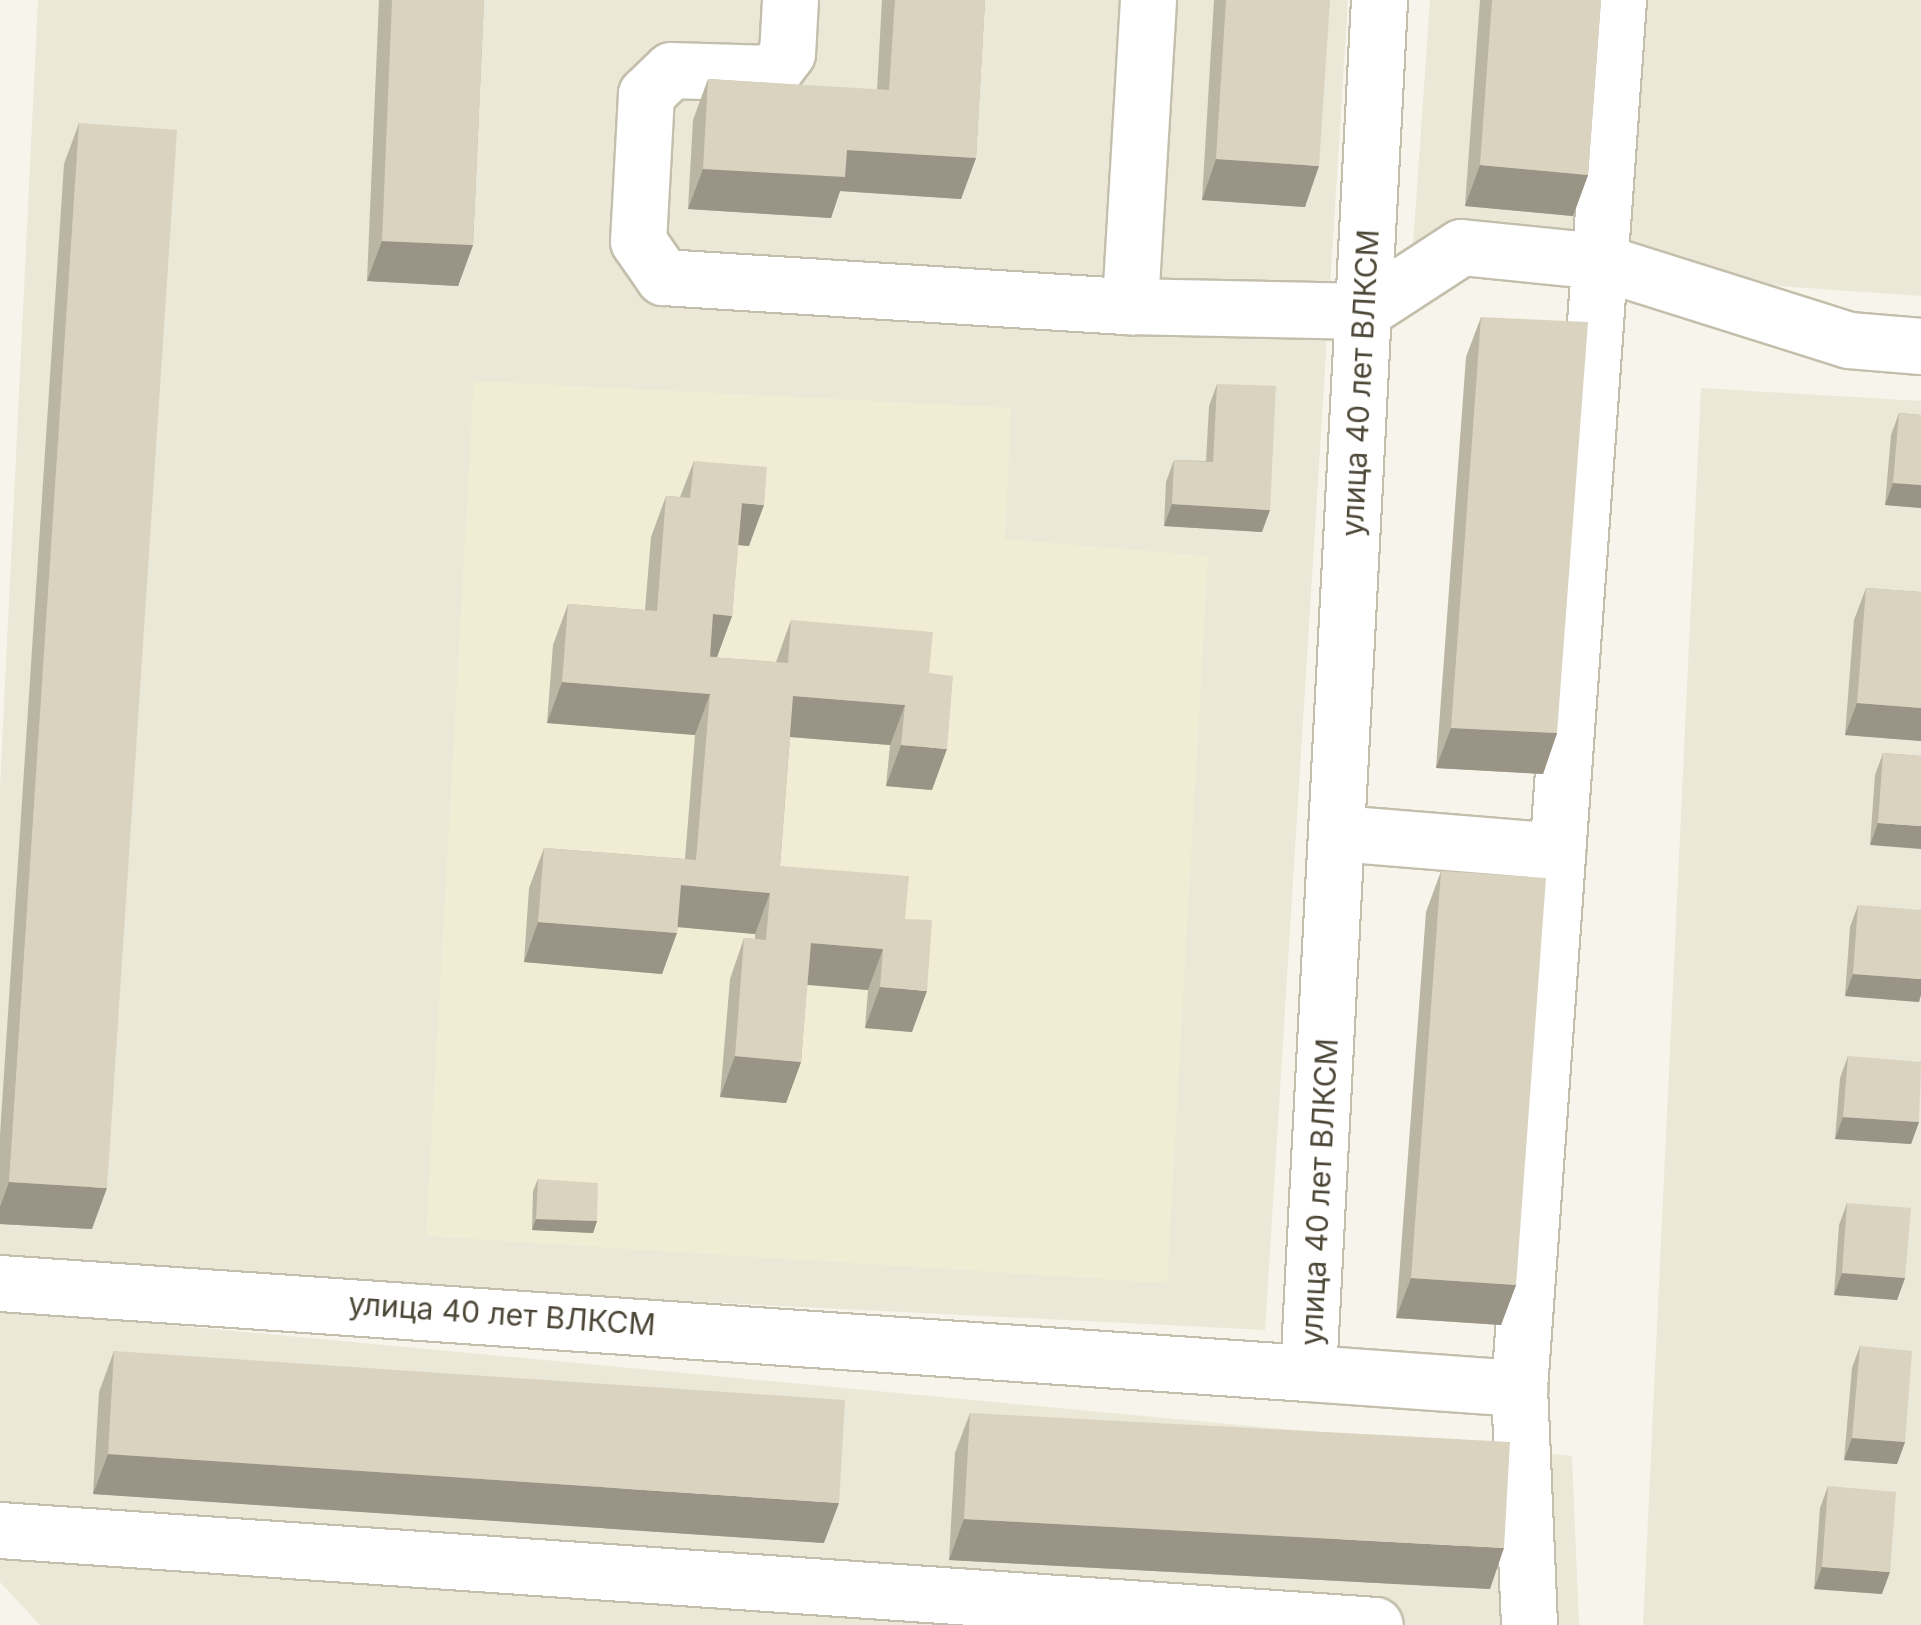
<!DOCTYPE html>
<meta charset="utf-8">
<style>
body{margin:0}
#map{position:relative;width:1921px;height:1625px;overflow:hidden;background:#f7f5eb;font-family:Inter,sans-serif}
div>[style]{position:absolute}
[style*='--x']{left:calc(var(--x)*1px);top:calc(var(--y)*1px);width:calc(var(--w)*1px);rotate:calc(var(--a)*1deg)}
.residential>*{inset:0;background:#ebe8d8}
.education>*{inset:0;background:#f1edd4}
.roads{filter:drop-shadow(2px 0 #c4bfac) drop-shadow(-2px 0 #c4bfac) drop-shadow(0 2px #c4bfac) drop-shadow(0 -2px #c4bfac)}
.minor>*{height:55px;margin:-27.5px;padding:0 27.5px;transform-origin:27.5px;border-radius:27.5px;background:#fff}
.wall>*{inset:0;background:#bbb5a4}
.shaded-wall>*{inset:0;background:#999486}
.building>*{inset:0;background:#dad3bf}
span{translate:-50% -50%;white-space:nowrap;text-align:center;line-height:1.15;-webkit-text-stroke:8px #fff;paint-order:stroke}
.street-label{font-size:30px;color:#4c4737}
</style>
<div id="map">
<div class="residential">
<i style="clip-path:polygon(38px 0,1348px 0,1265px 1330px,0 1267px,0 787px)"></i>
<i style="clip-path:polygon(1430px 0,1921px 0,1921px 296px,1412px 260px)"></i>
<i style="clip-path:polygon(1701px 388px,1921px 401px,1921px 1625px,1643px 1625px)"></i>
<i style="clip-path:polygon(0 1309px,1572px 1456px,1579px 1625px,40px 1625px,0 1582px)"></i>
</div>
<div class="education">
<i style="clip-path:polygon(474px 381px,1011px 408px,1005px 539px,1208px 556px,1167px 1283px,426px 1236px)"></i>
</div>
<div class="roads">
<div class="minor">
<i style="--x:790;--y:0;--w:53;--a:93.2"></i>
<i style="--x:787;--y:53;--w:25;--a:127"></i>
<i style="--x:772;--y:73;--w:101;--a:-178.3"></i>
<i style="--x:671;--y:70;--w:35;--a:136"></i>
<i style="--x:646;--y:94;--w:147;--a:93.1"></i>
<i style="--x:638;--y:241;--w:44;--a:55.2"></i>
<i style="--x:663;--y:277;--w:468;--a:3.6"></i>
<i style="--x:1148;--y:0;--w:307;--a:93.4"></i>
<i style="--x:1130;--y:306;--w:233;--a:1.2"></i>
<i style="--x:1363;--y:311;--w:117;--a:-33.1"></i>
<i style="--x:1461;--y:247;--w:138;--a:5.8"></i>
<i style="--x:1598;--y:261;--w:263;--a:17.5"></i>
<i style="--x:1849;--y:340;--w:72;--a:4.8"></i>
<i style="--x:1338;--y:833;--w:220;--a:4.7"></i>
<i style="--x:0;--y:1283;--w:1311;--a:3.94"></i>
<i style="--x:1308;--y:1373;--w:1375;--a:-87.04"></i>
<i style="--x:1308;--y:1373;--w:212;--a:4.1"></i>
<i style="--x:0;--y:1530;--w:1378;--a:3.95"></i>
<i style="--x:1529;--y:1625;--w:237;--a:-92.4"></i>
<i style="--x:1519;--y:1388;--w:1392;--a:-85.92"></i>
</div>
</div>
<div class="wall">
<i style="clip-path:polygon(379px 0,484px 0,473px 245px,458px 286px,367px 281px)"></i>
<i style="clip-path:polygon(882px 0,985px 0,976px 158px,961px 199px,840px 191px,831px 218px,688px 209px,693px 120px,708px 79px,877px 90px)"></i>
<i style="clip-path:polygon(1214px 0,1330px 0,1305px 207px,1202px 200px)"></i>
<i style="clip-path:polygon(1480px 0,1601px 0,1588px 175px,1573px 216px,1465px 206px)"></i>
<i style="clip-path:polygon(79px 123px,92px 1229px,0 1224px,0 1135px,64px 164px)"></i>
<i style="clip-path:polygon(1481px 317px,1557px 733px,1543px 774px,1436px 768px,1466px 357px)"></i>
<i style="clip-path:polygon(1217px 384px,1262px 532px,1164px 526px,1166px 482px,1174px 460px,1206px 461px,1209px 406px)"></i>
<i style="clip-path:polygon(1899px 413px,1921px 415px,1921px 508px,1885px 505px,1891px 435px)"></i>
<i style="clip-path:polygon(694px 461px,749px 546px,738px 545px,732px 616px,717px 657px,710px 657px,776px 662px,791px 620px,929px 673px,932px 790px,886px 786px,890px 745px,790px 737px,780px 866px,905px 919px,912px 1032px,865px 1028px,868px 990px,807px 984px,801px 1062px,786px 1103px,720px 1097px,730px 979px,744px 938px,755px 939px,755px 934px,678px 927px,662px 974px,524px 962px,529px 888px,544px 848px,685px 859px,695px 735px,547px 723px,553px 645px,568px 604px,645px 610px,651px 537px,666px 496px,680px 497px)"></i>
<i style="clip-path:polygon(1866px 588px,1921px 592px,1921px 741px,1845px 735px,1854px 620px)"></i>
<i style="clip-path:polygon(1883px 753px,1921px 756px,1870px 845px,1875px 775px)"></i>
<i style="clip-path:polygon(1441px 871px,1516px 1285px,1501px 1325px,1396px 1318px,1426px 912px)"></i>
<i style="clip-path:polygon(1858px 905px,1919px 1002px,1845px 996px,1850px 927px)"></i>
<i style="clip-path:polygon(1848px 1056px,1919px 1122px,1911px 1144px,1835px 1139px,1840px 1078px)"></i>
<i style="clip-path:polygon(538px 1179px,597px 1221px,593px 1233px,532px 1230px,533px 1191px)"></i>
<i style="clip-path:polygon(1847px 1203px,1905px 1278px,1897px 1300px,1834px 1295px,1839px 1225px)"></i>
<i style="clip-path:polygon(1860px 1346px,1905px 1442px,1897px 1464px,1844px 1460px,1852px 1368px)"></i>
<i style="clip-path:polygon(114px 1351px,824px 1543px,93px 1494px,99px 1392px)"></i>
<i style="clip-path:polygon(970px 1413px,1490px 1589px,949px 1560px,955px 1453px)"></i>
<i style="clip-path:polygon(1828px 1486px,1882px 1594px,1814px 1589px,1820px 1508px)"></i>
</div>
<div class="shaded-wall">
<i style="clip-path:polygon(847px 150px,976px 158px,961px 199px,840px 191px,831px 218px,688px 209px,703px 169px)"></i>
<i style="clip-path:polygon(1216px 159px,1319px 166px,1305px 207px,1202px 200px)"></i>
<i style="clip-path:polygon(1480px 165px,1588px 175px,1573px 216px,1465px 206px)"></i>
<i style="clip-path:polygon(382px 241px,473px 245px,458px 286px,367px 281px)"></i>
<i style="clip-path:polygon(1893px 483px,1921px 485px,1921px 508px,1885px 505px)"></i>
<i style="clip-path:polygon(742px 503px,764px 505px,749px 546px,727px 544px)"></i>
<i style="clip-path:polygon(1172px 504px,1270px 510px,1262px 532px,1164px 526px)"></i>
<i style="clip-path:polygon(713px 614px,732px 616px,717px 657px,699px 655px)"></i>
<i style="clip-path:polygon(562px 682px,710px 694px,695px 735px,547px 723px)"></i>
<i style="clip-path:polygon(793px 696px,905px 705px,890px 745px,779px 736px)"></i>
<i style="clip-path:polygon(1857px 703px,1921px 708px,1921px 741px,1845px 735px)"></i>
<i style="clip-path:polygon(1451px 728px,1557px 733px,1543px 774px,1436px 768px)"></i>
<i style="clip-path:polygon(901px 745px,947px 749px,932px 790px,886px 786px)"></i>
<i style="clip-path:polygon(1878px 823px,1921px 826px,1921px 849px,1870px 845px)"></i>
<i style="clip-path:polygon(681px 885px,770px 893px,755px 934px,666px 926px)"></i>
<i style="clip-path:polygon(538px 922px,677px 933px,662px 974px,524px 962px)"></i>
<i style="clip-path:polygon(811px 943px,883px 949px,868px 990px,796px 984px)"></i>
<i style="clip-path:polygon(1853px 974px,1921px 979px,1921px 995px,1919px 1002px,1845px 996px)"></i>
<i style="clip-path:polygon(880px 987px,927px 991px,912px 1032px,865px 1028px)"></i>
<i style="clip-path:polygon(735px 1056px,801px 1062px,786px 1103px,720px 1097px)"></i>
<i style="clip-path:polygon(1843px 1117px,1919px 1122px,1911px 1144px,1835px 1139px)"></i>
<i style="clip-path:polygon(9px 1182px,107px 1188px,92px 1229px,0 1224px,0 1207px)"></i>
<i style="clip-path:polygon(536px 1219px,597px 1221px,593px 1233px,532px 1230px)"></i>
<i style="clip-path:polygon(1842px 1273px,1905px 1278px,1897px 1300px,1834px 1295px)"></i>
<i style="clip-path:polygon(1411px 1278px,1516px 1285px,1501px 1325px,1396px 1318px)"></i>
<i style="clip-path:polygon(1852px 1438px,1905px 1442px,1897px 1464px,1844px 1460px)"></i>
<i style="clip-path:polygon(108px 1454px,839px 1503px,824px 1543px,93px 1494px)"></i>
<i style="clip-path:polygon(964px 1519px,1504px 1548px,1490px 1589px,949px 1560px)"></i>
<i style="clip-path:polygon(1822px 1567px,1890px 1572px,1882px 1594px,1814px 1589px)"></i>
</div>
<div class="building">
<i style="clip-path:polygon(392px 0,484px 0,473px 245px,382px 241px)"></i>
<i style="clip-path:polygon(895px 0,985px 0,976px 158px,847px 150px,845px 177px,703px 169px,708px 79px,889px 90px)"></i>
<i style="clip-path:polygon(1226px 0,1330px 0,1319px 166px,1216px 159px)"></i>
<i style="clip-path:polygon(1492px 0,1601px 0,1588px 175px,1480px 165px)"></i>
<i style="clip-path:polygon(79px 123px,177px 130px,107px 1188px,9px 1182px)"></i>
<i style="clip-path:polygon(1481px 317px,1588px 322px,1557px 733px,1451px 728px)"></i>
<i style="clip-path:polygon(1217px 384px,1276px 386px,1270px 510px,1172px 504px,1174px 460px,1213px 462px)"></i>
<i style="clip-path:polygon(1899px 413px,1921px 415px,1921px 485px,1893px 483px)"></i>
<i style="clip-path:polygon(694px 461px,767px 467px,764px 505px,742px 503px,732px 616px,713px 614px,710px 657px,788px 663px,791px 620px,933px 632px,929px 673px,953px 676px,947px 749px,901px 745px,905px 705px,793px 696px,780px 866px,909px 876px,905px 919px,932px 920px,927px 991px,880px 987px,883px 949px,811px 943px,801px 1062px,735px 1056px,744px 938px,766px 940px,770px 893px,681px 885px,677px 933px,538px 922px,544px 848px,696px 860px,710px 694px,562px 682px,568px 604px,657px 611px,666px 496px,690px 498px)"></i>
<i style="clip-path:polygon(1866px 588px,1921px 592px,1921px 708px,1857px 703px)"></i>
<i style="clip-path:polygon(1883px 753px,1921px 756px,1921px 826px,1878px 823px)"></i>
<i style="clip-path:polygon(1441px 871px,1546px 878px,1516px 1285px,1411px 1278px)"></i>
<i style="clip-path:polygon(1858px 905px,1921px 910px,1921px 979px,1853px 974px)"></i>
<i style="clip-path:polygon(1848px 1056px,1921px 1062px,1919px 1122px,1843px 1117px)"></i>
<i style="clip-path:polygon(538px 1179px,598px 1183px,597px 1221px,536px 1219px)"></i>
<i style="clip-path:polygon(1847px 1203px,1911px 1208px,1905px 1278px,1842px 1273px)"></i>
<i style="clip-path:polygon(1860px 1346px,1912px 1351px,1905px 1442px,1852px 1438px)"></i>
<i style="clip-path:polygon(114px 1351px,845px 1400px,839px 1503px,108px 1454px)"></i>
<i style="clip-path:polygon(970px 1413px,1510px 1442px,1504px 1548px,964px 1519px)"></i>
<i style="clip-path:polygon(1828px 1486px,1896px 1492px,1890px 1572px,1822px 1567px)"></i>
</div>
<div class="street-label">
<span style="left:1360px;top:383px;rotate:-87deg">улица 40 лет ВЛКСМ</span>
<span style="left:1319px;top:1192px;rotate:-87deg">улица 40 лет ВЛКСМ</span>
<span style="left:502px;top:1314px;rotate:4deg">улица 40 лет ВЛКСМ</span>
</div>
</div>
